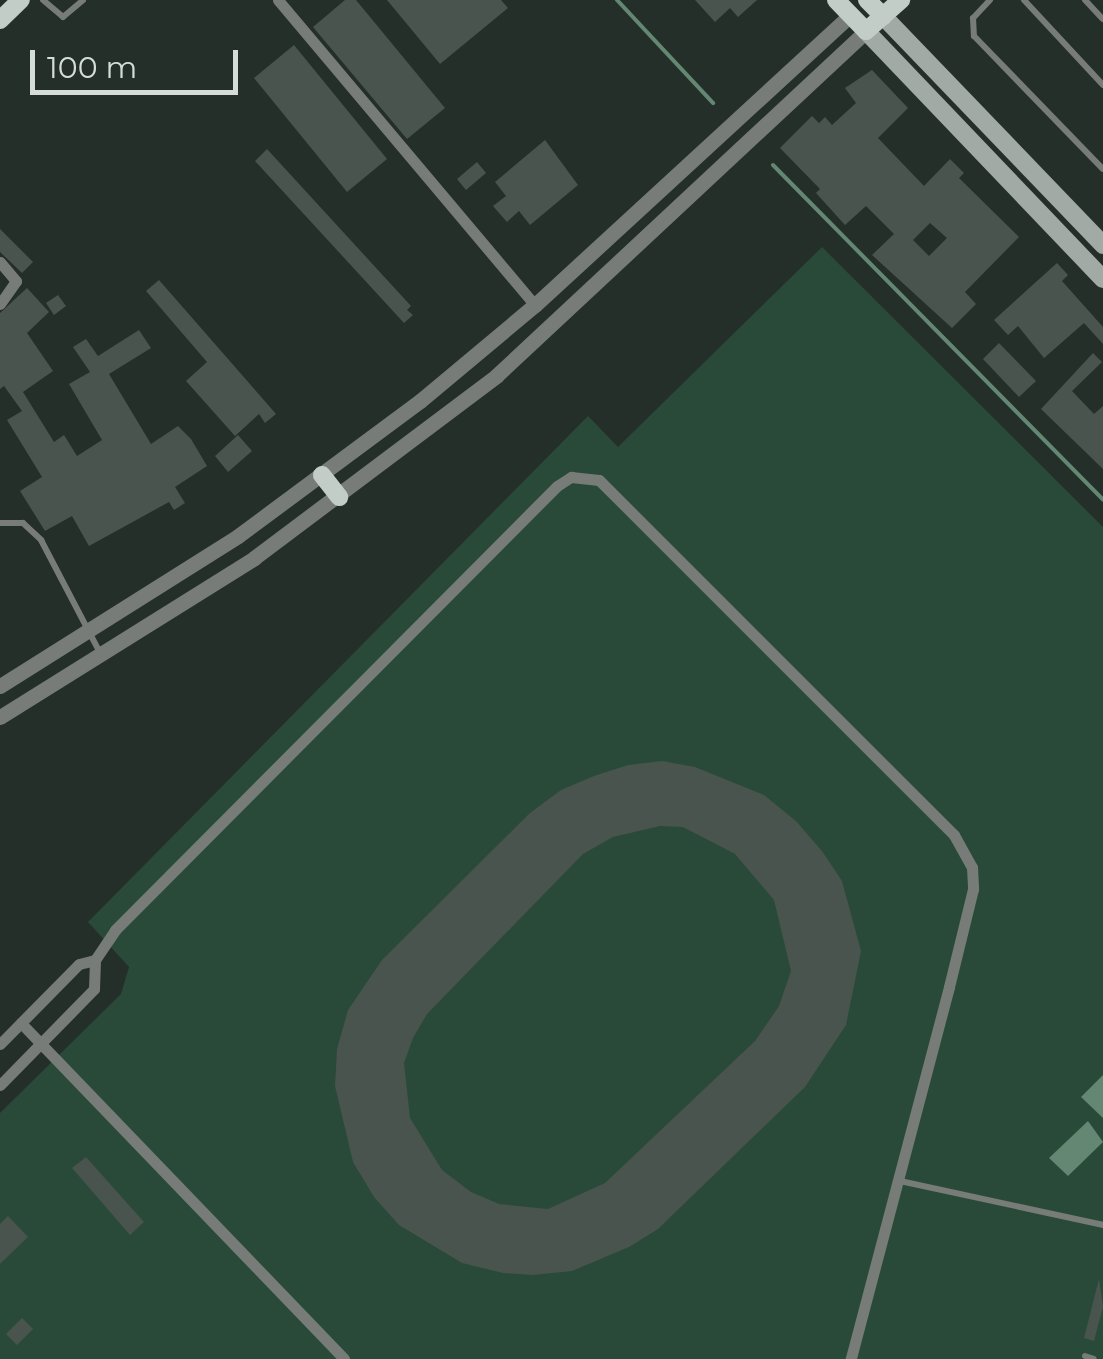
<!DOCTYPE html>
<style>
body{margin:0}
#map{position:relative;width:1103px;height:1359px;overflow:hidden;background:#242f29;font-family:Montserrat,sans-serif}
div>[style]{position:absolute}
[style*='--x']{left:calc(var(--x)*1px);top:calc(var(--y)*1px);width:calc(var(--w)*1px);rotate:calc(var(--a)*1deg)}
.green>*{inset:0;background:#294a39}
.water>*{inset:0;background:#638773}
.stream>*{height:4px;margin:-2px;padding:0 2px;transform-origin:2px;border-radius:2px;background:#638773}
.building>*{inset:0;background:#48544d}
.service>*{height:6px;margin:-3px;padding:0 3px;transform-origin:3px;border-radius:3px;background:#777c79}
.minor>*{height:11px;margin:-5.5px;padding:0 5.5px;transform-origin:5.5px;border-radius:5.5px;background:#777c79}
.tertiary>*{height:15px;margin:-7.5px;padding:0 7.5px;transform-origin:7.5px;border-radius:7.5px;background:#777c79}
.secondary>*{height:18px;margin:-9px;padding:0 9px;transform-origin:9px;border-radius:9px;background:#a1aaa5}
.primary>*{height:18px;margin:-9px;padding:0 9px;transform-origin:9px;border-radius:9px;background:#c2cdc7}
span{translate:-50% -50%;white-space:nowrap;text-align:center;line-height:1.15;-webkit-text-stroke:8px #242f29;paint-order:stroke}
.scale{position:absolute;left:30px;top:50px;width:208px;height:45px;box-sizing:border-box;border:5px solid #d6ddd9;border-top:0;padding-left:12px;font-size:30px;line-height:35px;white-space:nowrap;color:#d6ddd9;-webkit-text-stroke:8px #242f29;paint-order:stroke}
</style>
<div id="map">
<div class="green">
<i style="clip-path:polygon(822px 247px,1103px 527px,1103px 1359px,0 1359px,0 1113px,121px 994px,129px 967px,88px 922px,588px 416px,618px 447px)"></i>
</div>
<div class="water">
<i style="clip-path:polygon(1103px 1075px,1103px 1118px,1081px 1097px)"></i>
<i style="clip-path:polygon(1088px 1121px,1103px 1142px,1068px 1176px,1049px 1158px)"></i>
</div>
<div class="stream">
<i style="--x:617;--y:0;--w:141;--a:47"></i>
<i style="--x:773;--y:165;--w:470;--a:45.4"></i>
</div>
<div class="building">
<i style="clip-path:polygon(345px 0,356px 0,445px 108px,407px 139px,313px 27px)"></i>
<i style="clip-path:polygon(387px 0,501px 0,508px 8px,440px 64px)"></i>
<i style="clip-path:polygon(695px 0,757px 0,738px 17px,730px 8px,715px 22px)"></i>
<i style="clip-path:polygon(294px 45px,387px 159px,347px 192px,254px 78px)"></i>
<i style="clip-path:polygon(evenodd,872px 70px,908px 108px,878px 138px,924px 186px,950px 159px,964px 173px,959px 178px,1019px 237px,965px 292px,976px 304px,952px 328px,872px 255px,894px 234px,866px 206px,845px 225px,816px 193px,820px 189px,780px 148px,812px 116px,819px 123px,825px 117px,832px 125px,856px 103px,845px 88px,872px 70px,930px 223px,947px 238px,929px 256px,913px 240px,930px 223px)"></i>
<i style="clip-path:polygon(545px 140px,578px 185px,530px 225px,519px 211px,507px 222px,493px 206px,506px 196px,495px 182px)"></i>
<i style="clip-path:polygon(267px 149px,411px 306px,407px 310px,413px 315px,404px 323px,255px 161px)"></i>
<i style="clip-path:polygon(477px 162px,486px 173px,466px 190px,457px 179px)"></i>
<i style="clip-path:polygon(0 229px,33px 262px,22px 273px,0 252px)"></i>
<i style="clip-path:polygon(1057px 263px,1068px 275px,1062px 281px,1103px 327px,1103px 344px,1084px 323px,1044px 358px,1018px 326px,1008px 335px,994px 320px)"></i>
<i style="clip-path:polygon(159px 280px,276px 414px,265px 423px,259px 414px,235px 436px,186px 381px,207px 362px,146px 291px)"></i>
<i style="clip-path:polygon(27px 288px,49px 312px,27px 333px,53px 371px,23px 392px,54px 442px,64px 435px,77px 456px,102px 440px,69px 384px,90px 372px,73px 347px,86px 339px,98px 356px,139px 330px,151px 348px,109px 374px,151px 444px,178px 426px,191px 439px,207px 466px,175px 487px,185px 503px,174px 510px,169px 502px,89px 546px,72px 516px,45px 531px,20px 491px,42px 477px,7px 420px,22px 411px,4px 386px,0 389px,0 313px)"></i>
<i style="clip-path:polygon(58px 295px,66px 306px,54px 315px,46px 303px)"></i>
<i style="clip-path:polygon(999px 343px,1036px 381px,1019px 397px,983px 359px)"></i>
<i style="clip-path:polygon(1093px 353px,1102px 362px,1072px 391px,1094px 414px,1103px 406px,1103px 469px,1041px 409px)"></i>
<i style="clip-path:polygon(238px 435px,252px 451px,228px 472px,215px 456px)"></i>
<i style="clip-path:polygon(evenodd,662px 761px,695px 767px,764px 795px,796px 821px,822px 851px,842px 881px,861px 951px,846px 1025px,805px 1087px,658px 1229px,629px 1247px,572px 1271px,533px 1275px,503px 1273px,462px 1263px,399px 1225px,374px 1197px,353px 1162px,335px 1086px,337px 1049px,348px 1010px,382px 960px,530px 813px,561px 790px,594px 776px,628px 765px,662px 761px,660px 826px,683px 827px,735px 854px,774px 900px,791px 971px,779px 1006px,755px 1041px,605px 1183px,548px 1209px,499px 1204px,471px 1192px,442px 1170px,410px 1118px,404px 1063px,413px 1038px,427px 1014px,583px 854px,613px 837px,660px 826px)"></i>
<i style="clip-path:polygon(86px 1157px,144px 1222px,130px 1235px,72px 1168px)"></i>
<i style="clip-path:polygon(8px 1216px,28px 1237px,0 1264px,0 1224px)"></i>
<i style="clip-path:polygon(1099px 1279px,1103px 1307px,1094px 1341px,1084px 1338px)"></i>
<i style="clip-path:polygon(22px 1318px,33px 1329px,17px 1345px,6px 1334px)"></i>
</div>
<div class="service">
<i style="--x:43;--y:0;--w:26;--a:40"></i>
<i style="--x:63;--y:17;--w:26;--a:-40"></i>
<i style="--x:990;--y:0;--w:25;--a:133"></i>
<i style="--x:973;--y:18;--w:18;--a:87"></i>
<i style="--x:974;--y:36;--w:185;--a:45.9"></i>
<i style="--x:1024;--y:0;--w:116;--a:47.1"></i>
<i style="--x:1085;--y:0;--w:26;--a:47"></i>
<i style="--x:0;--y:523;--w:23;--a:0"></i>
<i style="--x:23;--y:523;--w:25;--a:43"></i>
<i style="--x:41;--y:540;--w:130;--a:62.4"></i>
<i style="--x:900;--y:1181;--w:208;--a:12.2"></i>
<i style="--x:1085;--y:1356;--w:9;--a:18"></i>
</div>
<div class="minor">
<i style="--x:278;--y:0;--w:399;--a:49.9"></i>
<i style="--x:0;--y:262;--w:25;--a:50"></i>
<i style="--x:16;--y:281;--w:28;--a:125"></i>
<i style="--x:21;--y:1023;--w:466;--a:46.1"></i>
<i style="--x:0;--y:1044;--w:112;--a:-45.4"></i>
<i style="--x:79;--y:964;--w:16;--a:-14"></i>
<i style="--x:0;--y:1085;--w:134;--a:-45.6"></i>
<i style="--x:94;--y:989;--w:29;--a:-88"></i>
<i style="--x:95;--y:960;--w:36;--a:-56"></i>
<i style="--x:115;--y:930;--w:626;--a:-45.13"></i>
<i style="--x:557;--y:486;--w:17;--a:-33"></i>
<i style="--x:571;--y:477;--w:28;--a:6"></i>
<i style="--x:599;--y:480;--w:502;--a:45"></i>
<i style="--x:954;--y:835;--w:37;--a:61"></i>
<i style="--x:972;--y:867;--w:22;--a:87"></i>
<i style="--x:973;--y:889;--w:101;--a:103.8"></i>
<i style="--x:949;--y:987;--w:385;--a:104.8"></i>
</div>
<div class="tertiary">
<i style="--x:0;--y:686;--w:281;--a:-32.2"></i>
<i style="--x:238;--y:536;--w:227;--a:-36.6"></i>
<i style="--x:420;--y:401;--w:150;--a:-39.9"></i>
<i style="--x:535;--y:305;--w:428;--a:-42.6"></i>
<i style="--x:0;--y:717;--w:300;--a:-32"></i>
<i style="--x:254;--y:558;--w:303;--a:-36.9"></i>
<i style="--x:496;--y:376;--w:506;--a:-43"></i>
</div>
<div class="secondary">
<i style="--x:883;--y:16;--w:318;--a:46.1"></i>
<i style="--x:866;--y:31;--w:343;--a:46.3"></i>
</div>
<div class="primary">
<i style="--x:836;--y:0;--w:43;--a:45.9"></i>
<i style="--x:866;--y:31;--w:47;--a:-41.5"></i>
<i style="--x:867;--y:0;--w:23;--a:45"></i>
<i style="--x:0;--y:20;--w:29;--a:-44"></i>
<i style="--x:322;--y:475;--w:28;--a:52"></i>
</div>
<div class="scale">100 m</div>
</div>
